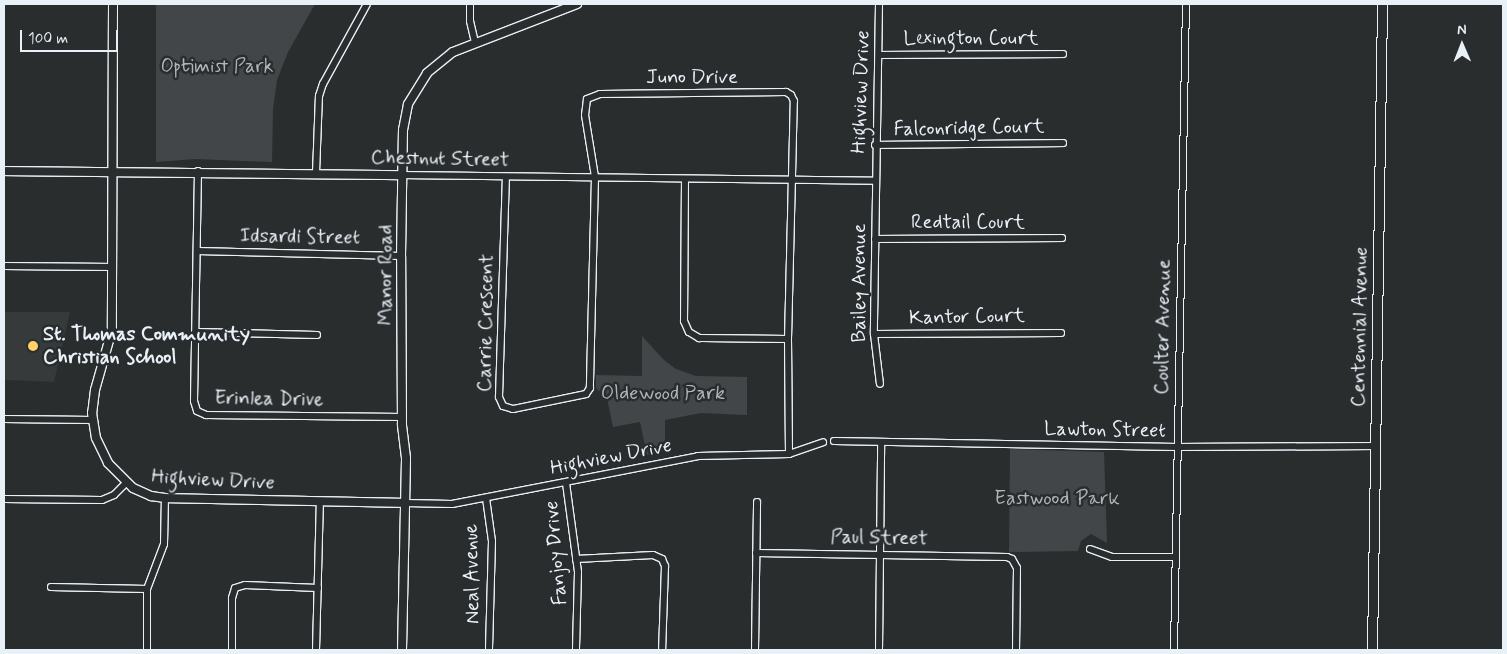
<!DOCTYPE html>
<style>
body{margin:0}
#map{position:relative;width:1507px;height:654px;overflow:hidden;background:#2a2d2e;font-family:Mynerve,sans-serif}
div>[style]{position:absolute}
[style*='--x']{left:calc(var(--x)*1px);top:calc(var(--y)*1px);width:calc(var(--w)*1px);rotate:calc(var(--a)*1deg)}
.built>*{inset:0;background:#363a3b}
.green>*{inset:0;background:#424648}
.roads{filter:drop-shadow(1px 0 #e8f1f8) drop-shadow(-1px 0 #e8f1f8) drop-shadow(0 1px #e8f1f8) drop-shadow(0 -1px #e8f1f8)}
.minor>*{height:6px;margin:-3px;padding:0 3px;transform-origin:3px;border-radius:3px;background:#2a2d2e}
.tertiary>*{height:8px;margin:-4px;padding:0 4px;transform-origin:4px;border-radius:4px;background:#2a2d2e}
.secondary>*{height:9px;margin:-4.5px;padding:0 4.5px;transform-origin:4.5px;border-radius:4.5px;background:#2a2d2e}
.dots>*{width:14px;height:14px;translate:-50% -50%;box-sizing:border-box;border:2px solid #2a2d2e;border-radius:50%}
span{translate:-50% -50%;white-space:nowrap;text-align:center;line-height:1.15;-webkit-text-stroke:5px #2a2d2e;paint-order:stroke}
.street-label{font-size:20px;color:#e8f1f8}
.park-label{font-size:20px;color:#aeb5ba}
.poi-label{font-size:20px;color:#e8f1f8;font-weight:700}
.left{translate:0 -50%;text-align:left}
.frame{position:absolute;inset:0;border:5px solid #e8f1f8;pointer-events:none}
.north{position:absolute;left:1437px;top:20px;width:50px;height:50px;-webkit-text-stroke:4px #2a2d2e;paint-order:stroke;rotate:359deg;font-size:14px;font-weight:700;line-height:20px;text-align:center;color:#e8f1f8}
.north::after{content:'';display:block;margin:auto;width:18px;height:22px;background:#e8f1f8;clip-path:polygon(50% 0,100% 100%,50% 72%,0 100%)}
.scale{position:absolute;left:20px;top:30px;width:98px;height:22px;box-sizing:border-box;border:2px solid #e8f1f8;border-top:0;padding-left:6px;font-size:15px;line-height:18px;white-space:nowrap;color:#e8f1f8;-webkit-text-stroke:4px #2a2d2e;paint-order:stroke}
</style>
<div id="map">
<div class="built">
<i style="clip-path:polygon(4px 312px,70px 312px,54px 382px,4px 380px)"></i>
</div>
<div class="green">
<i style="clip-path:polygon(156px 4px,315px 4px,288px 52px,277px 80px,273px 109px,272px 162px,195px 159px,156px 162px)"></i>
<i style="clip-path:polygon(642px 336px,664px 360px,676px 369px,696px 376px,747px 377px,747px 415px,701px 413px,665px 420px,665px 451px,647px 455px,640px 422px,613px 427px,607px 398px,596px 388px,596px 375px,642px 376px)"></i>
<i style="clip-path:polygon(1010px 449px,1104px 452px,1107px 543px,1091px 534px,1081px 541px,1078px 551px,1009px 552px)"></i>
</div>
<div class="roads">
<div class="minor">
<i style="--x:470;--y:4;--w:17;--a:90"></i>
<i style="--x:470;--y:21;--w:22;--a:77"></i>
<i style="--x:879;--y:4;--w:330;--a:90.9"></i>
<i style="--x:874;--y:334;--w:50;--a:83.2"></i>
<i style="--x:879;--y:55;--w:184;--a:-0.3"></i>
<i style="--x:875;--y:145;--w:188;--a:-0.6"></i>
<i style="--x:198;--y:171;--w:230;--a:91"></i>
<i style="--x:194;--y:401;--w:10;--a:73"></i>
<i style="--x:197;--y:411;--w:10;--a:24"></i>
<i style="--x:206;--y:415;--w:196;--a:0.6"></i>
<i style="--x:316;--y:173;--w:77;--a:-87.8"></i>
<i style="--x:319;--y:96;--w:13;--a:-72"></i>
<i style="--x:323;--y:84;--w:91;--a:-61.2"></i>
<i style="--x:403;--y:175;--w:472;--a:0.7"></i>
<i style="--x:685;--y:179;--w:142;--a:90.4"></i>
<i style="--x:684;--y:321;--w:12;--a:66"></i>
<i style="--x:689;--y:332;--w:12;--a:31"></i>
<i style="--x:699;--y:338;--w:89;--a:0.6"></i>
<i style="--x:875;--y:239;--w:187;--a:-0.3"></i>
<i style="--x:197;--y:251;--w:204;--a:1.4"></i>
<i style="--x:4;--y:266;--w:109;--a:0.5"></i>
<i style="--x:196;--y:332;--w:121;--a:1.4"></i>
<i style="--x:874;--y:334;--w:187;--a:-0.3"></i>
<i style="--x:4;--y:419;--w:89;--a:0.6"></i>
<i style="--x:834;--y:441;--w:343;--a:1"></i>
<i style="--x:1177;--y:447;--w:199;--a:-0.3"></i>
<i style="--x:789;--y:454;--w:36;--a:-19"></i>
<i style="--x:566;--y:483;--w:90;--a:82.3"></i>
<i style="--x:578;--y:572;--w:78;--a:91.5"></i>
<i style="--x:486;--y:498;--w:43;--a:82.1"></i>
<i style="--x:492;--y:541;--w:109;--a:91.6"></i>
<i style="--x:4;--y:499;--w:98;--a:0.6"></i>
<i style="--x:102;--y:500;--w:13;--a:-23"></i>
<i style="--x:114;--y:495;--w:17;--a:-45"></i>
<i style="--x:405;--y:503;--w:47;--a:1.2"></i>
<i style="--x:452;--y:504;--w:251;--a:-11"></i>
<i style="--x:698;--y:456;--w:91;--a:-1.3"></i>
<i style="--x:789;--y:454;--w:115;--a:-90.5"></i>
<i style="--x:788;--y:339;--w:238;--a:-88.6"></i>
<i style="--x:794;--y:101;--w:7;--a:-117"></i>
<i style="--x:791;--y:95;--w:6;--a:-149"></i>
<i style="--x:786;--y:92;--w:186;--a:179.4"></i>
<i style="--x:600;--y:94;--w:14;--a:159"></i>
<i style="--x:587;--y:99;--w:16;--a:97"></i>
<i style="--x:585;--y:115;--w:63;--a:80.8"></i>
<i style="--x:595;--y:177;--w:211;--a:91.4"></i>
<i style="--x:590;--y:388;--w:7;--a:124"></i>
<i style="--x:586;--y:394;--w:75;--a:168.4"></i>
<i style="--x:513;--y:409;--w:10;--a:-163"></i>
<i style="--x:503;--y:406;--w:10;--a:-114"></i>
<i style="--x:499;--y:397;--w:220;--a:-88.2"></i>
<i style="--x:1090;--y:549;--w:23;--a:20"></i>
<i style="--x:1112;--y:557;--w:63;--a:0"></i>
<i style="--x:756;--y:553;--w:251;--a:0.9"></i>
<i style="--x:1007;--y:557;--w:5;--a:22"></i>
<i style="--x:1012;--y:559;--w:10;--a:61"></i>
<i style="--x:1017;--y:568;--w:82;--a:90.7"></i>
<i style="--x:576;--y:559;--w:77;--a:-3"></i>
<i style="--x:653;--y:555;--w:10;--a:24"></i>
<i style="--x:662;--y:559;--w:8;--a:67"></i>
<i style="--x:665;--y:566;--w:84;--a:92"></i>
<i style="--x:51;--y:587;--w:96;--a:1.2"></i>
<i style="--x:147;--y:650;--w:61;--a:-90"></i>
<i style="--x:147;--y:589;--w:48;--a:-69.3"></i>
<i style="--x:164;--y:544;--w:46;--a:-88.8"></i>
<i style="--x:232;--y:650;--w:52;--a:-90"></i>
<i style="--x:232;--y:598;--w:10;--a:-73"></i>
<i style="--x:235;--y:588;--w:10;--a:-17"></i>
<i style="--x:245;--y:585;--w:73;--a:2.4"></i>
<i style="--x:316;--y:650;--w:149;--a:-88.5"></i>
<i style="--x:755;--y:650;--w:148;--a:-89.2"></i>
<i style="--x:879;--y:650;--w:207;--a:-89.4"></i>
<i style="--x:1174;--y:650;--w:646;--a:-88.94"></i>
</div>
<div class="tertiary">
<i style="--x:113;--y:4;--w:326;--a:90.2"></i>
<i style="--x:112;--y:330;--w:62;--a:105.8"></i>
<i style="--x:95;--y:390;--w:23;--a:97"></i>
<i style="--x:92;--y:413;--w:25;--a:81"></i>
<i style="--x:96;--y:438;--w:28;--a:64"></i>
<i style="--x:108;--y:463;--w:35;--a:45"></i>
<i style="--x:133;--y:488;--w:20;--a:24"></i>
<i style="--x:151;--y:496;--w:14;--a:8"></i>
<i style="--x:165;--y:498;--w:240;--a:1.2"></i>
<i style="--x:4;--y:171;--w:399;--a:0.6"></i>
<i style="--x:402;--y:650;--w:192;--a:-88.8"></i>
<i style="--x:406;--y:458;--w:34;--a:-97"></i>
<i style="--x:402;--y:424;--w:168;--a:-90.3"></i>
<i style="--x:401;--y:256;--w:126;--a:-89.1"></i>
<i style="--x:403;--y:130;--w:26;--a:-79"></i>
<i style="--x:408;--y:104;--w:36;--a:-58"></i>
<i style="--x:427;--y:73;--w:33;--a:-39"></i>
<i style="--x:453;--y:52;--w:133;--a:-21.2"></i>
</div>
<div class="secondary">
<i style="--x:1372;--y:650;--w:646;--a:-89.11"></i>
</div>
</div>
<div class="dots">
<i style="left:33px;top:346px;background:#ffd166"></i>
</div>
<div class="street-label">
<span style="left:971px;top:38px">Lexington Court</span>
<span style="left:692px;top:77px">Juno Drive</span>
<span style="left:861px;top:92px;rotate:-88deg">Highview Drive</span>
<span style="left:969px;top:128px;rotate:-1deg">Falconridge Court</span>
<span style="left:440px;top:159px;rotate:1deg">Chestnut Street</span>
<span style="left:968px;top:222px">Redtail Court</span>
<span style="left:300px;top:237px;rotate:1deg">Idsardi Street</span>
<span style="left:386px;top:275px;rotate:-90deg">Manor Road</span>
<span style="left:859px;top:283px;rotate:-90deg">Bailey Avenue</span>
<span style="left:967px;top:317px;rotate:-1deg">Kantor Court</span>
<span style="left:486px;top:323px;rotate:-89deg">Carrie Crescent</span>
<span style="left:1163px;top:327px;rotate:-89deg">Coulter Avenue</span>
<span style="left:1360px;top:327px;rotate:-89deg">Centennial Avenue</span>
<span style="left:269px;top:399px;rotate:1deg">Erinlea Drive</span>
<span style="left:1105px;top:430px;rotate:1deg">Lawton Street</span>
<span style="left:611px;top:457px;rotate:-11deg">Highview Drive</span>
<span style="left:213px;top:480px;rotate:3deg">Highview Drive</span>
<span style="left:879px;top:538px;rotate:1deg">Paul Street</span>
<span style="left:556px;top:553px;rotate:-95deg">Fanjoy Drive</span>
<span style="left:472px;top:574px;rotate:-91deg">Neal Avenue</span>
</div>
<div class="park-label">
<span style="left:217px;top:66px">Optimist Park</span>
<span style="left:663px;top:393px">Oldewood Park</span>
<span style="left:1057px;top:498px">Eastwood Park</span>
</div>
<div class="poi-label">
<span class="left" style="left:43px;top:346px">St. Thomas Community<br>Christian School</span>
</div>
<div class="frame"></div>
<div class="north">N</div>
<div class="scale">100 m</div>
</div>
